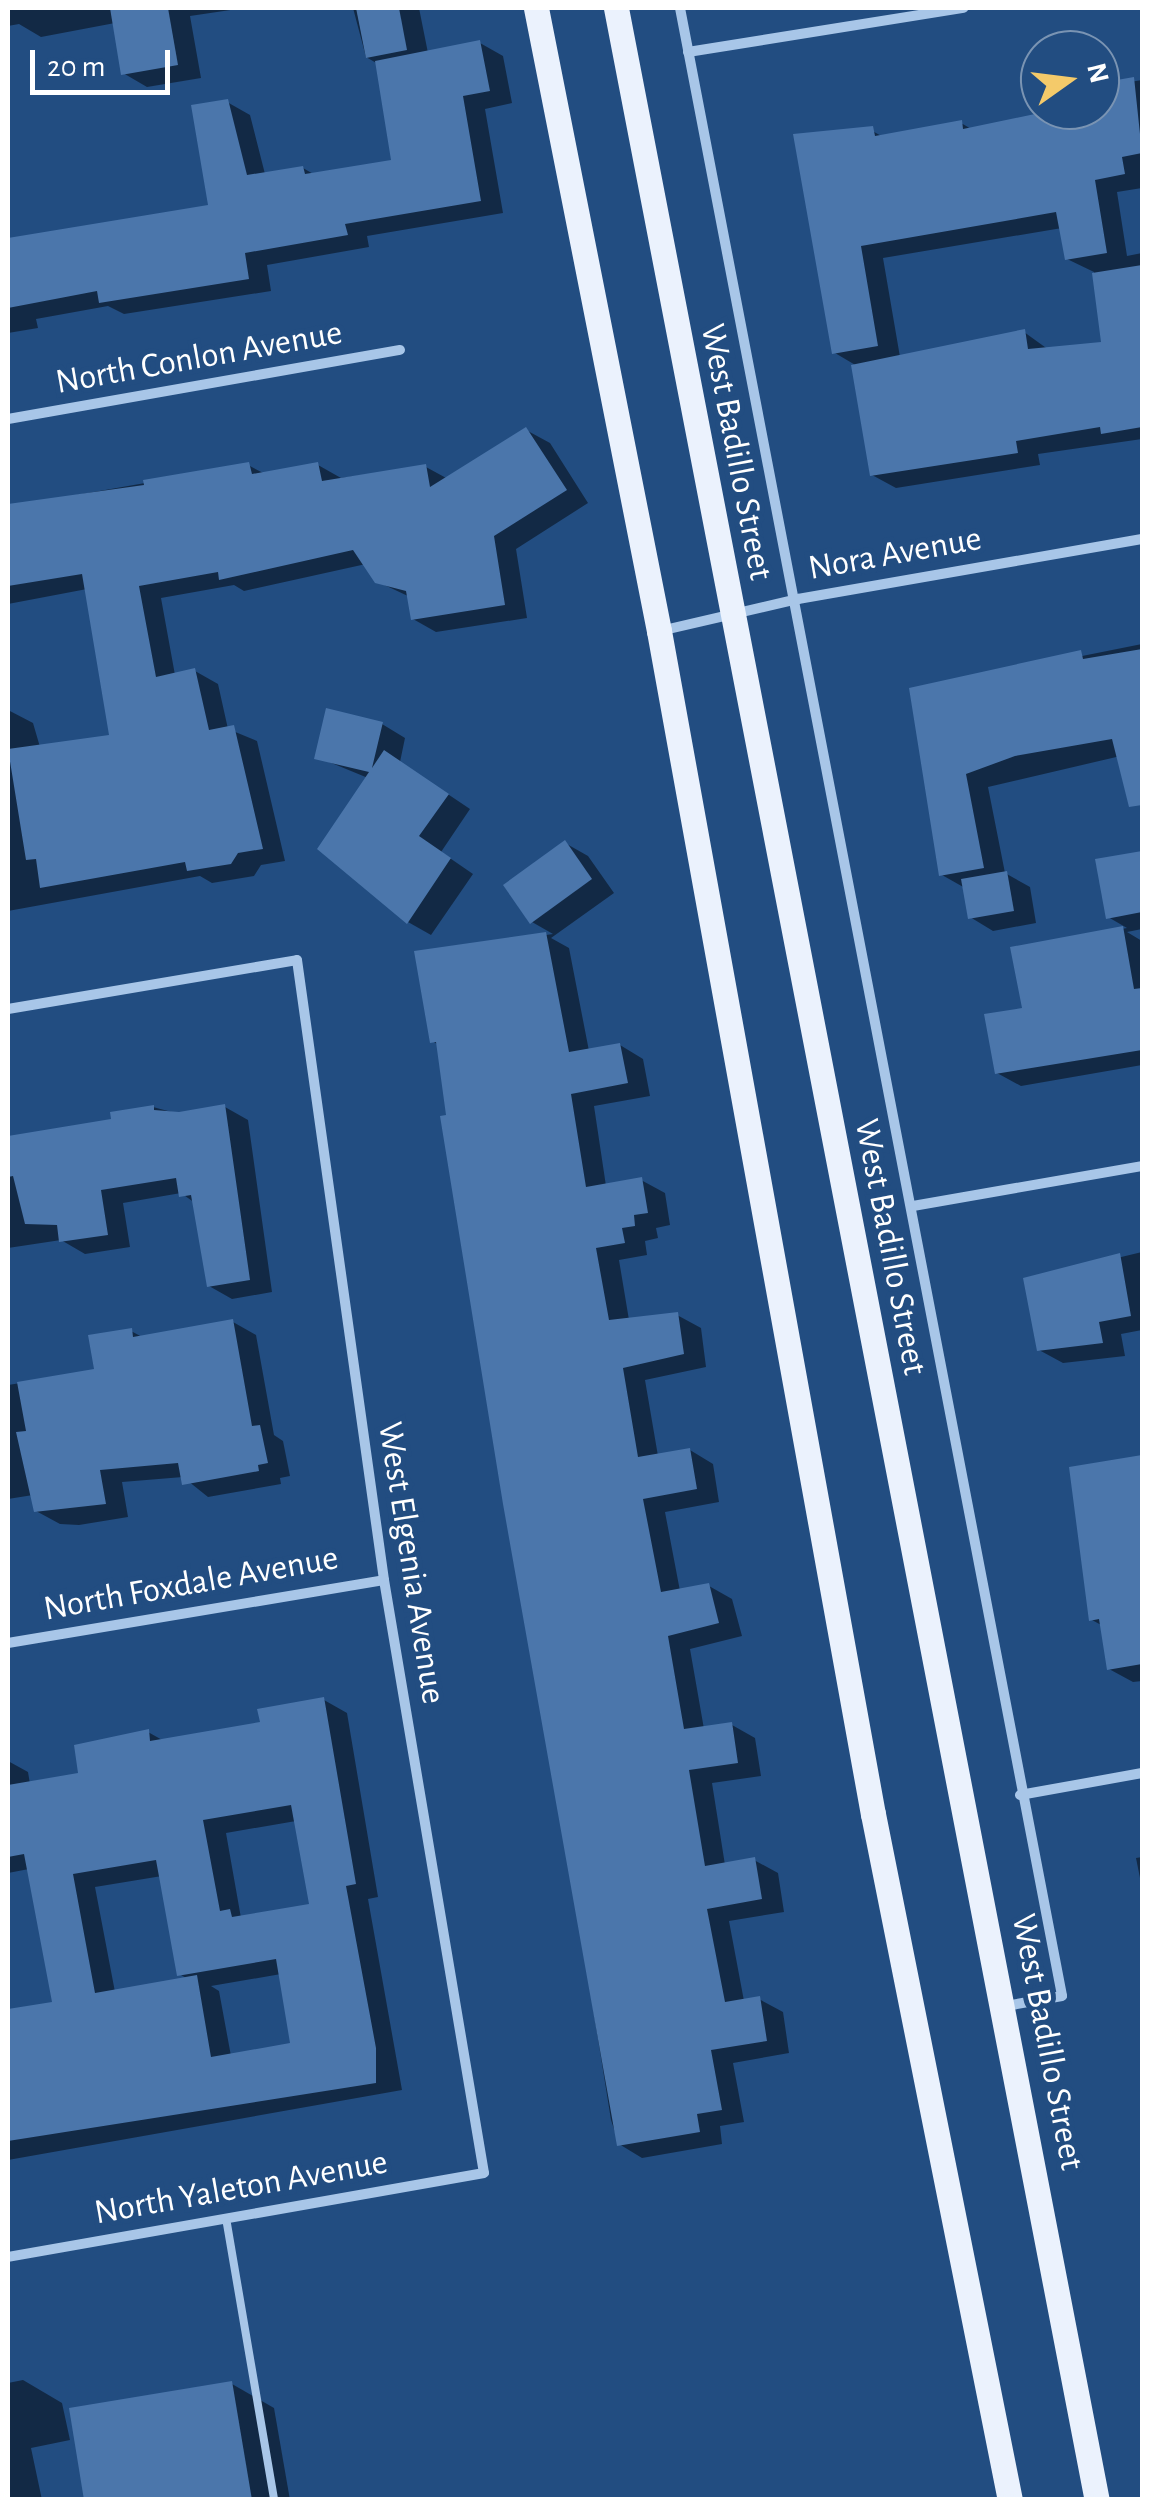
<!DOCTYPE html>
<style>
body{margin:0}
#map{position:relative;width:1150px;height:2507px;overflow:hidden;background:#224d81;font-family:"Alegreya Sans",sans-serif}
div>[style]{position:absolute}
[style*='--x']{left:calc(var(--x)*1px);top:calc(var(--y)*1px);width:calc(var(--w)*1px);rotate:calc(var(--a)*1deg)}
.shadow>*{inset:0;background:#0007}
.building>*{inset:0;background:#4b76ab}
.lane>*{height:8px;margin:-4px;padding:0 4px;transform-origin:4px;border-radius:4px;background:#a8c6e8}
.street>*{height:10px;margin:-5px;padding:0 5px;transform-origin:5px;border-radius:5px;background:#a8c6e8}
.primary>*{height:25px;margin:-12.5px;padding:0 12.5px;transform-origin:12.5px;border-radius:12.5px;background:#ebf2fd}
span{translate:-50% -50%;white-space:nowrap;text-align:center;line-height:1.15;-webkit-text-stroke:10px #224d81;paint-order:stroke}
.street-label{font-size:35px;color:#fff}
.frame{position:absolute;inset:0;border:10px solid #fff;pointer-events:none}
.north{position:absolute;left:1020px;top:30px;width:100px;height:100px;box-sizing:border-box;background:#224d81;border:2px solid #7a94b3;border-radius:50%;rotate:76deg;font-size:28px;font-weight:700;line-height:40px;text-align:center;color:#fff}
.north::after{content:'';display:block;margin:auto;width:35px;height:45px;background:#f4ca6a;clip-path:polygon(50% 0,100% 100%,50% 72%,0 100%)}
.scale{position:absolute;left:30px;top:50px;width:140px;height:45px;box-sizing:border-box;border:5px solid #fff;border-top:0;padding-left:12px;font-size:30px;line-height:35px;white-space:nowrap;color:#fff;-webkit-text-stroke:8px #224d81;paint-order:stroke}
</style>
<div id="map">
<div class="shadow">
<i style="clip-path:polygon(8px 8px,244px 8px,190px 16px,201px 78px,147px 87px,123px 73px,115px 23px,41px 37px,19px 24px,8px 26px)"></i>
<i style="clip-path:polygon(353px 8px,419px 8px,428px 53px,480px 43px,503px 56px,512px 103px,485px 109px,503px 213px,367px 236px,369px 247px,267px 265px,271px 291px,124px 314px,108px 306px,36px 319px,38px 328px,8px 333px,8px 253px,211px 207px,227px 102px,250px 115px,265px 174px,303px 168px,315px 175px,394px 162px,378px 64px,366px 57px)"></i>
<i style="clip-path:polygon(evenodd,1142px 80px,1142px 188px,1117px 192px,1127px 256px,1142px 253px,1142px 439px,1038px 454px,1040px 465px,896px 488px,872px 475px,857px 366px,835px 353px,869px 129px,883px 137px,961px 123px,973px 130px,1056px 110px,1100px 110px,1100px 87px,1142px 80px,1062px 228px,1067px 259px,1094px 272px,1104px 344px,1049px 350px,1024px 332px,900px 357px,883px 258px,1062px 228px)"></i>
<i style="clip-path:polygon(526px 430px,550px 443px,588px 503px,516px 549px,527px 618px,436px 632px,413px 619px,410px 597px,376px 581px,366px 564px,244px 591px,234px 585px,161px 598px,175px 675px,195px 671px,218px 684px,228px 729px,257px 741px,285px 861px,261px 865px,254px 876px,212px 883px,200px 876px,8px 911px,8px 710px,33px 723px,40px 747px,112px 737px,87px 589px,8px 604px,8px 507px,248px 465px,265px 474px,318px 465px,341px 478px,426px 467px,448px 479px)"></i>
<i style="clip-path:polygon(1142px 644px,1142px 751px,988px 787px,1005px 873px,1030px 887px,1036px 923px,993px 931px,970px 917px,965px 888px,942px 875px,912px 690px)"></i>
<i style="clip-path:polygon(382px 724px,405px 738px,400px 762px,470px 809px,441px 852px,473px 874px,431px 935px,408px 922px,368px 778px,317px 757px)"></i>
<i style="clip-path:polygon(565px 843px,588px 856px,614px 893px,551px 938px,569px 948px,589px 1051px,620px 1045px,643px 1059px,650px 1096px,594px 1106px,606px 1186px,641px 1180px,665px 1193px,670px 1225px,656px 1228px,658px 1238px,645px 1241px,647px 1255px,619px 1260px,629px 1320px,677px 1315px,701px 1328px,706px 1367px,645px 1380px,658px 1456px,690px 1450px,713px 1464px,719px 1502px,665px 1512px,680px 1591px,709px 1586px,732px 1599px,742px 1636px,690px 1649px,704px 1729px,732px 1725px,755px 1738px,761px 1776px,712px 1783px,725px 1865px,754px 1860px,778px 1873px,784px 1912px,729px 1921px,744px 2001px,759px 1999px,783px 2012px,789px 2053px,733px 2063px,744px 2122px,720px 2126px,722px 2144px,642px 2158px,619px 2144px,611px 2120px,439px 1045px,432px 1041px,417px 954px,553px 934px,532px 922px)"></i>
<i style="clip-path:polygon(1142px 853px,1142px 929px,1127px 932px,1142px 941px,1142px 1065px,1021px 1086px,997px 1073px,1025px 1010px,1013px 949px,1127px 928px,1108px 917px,1098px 861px)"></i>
<i style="clip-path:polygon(153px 1107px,179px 1114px,225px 1107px,248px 1120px,272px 1292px,232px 1299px,209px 1286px,195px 1203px,181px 1193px,123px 1203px,130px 1247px,85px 1254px,61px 1240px,8px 1248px,8px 1137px,114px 1121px)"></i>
<i style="clip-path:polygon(1142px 1252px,1142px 1330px,1121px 1334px,1125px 1356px,1063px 1363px,1039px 1350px,1026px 1280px)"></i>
<i style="clip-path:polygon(233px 1322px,256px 1335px,274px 1435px,283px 1441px,290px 1476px,280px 1478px,281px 1484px,208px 1497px,183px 1477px,122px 1482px,128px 1517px,79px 1525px,60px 1524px,36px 1511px,33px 1495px,8px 1499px,8px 1385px,97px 1371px,131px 1331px,144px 1338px)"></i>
<i style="clip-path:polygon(1141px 1457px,1142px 1681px,1133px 1682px,1109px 1669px,1103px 1626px,1092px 1620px)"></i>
<i style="clip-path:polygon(evenodd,324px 1700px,347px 1713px,378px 1897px,368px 1899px,402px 2090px,8px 2160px,8px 2012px,55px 2004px,29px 1869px,8px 1873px,8px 1761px,28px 1772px,30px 1784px,81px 1775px,148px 1732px,164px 1741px,263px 1724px,324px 1700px,296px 1821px,312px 1906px,241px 1918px,226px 1833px,296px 1821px,324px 1700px,162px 1876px,179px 1974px,188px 1979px,115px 1992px,95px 1887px,162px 1876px,324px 1700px,281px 1974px,293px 2045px,231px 2056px,219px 1991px,211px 1986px,281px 1974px)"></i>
<i style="clip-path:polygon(1142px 1857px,1142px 1888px,1136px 1858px)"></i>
<i style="clip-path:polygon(23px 2380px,62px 2403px,70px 2440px,31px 2448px,42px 2500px,8px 2500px,8px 2383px)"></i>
<i style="clip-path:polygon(232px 2384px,274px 2408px,290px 2500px,87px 2500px)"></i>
</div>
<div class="building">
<i style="clip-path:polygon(110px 8px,168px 8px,178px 65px,121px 75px)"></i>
<i style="clip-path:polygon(356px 8px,399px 8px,407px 50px,366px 58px)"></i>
<i style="clip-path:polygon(480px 40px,490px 91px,463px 96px,481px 201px,345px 224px,348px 235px,245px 253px,249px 279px,99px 303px,97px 291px,8px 308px,8px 238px,208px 205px,191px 105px,228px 99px,247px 175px,303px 166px,305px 174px,391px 160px,375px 61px)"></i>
<i style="clip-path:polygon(1134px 77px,1142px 153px,1122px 157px,1125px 174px,1095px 180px,1107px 253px,1065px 260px,1056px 212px,861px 246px,878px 346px,832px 354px,793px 134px,873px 126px,875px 136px,962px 120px,963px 129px,1054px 110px,1100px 110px,1100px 83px)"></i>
<i style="clip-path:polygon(1142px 265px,1142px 427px,1101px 434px,1100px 427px,1016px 441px,1018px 453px,870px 476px,851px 365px,1025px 329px,1028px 349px,1101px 342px,1092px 273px)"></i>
<i style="clip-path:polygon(526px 427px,567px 490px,494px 536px,505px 605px,411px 620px,406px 591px,375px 583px,353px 550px,219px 580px,218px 572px,139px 586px,156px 677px,195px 668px,209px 730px,234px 725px,263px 849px,238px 853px,231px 864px,187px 871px,185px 862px,40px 888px,36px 859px,26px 860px,8px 749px,109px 735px,82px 574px,8px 586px,8px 504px,144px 485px,143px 480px,249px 462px,252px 474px,318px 462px,322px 481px,426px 464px,430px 487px)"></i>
<i style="clip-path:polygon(1142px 649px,1142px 805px,1129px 807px,1112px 739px,1015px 756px,966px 774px,984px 868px,939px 876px,909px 688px,1081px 650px,1083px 659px)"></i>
<i style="clip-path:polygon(326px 708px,383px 722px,372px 768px,384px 750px,449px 794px,419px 836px,451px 858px,407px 924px,317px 849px,369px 772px,314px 759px)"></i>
<i style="clip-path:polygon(565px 840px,592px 879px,530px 924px,503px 885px)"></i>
<i style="clip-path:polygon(1142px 851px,1142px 912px,1106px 919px,1095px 859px)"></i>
<i style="clip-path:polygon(1007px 871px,1014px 911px,968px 919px,961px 879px)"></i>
<i style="clip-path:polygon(1123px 926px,1134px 989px,1142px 988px,1142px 1050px,995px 1074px,984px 1014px,1022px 1008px,1010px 947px)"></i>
<i style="clip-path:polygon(546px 932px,569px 1052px,620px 1043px,628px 1083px,571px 1094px,586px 1187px,642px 1177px,648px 1213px,634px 1215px,635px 1226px,622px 1228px,625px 1243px,596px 1248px,609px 1320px,678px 1312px,684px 1354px,623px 1368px,638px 1457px,690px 1448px,697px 1489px,643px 1499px,661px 1592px,709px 1583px,719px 1623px,668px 1636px,684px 1729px,732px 1722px,738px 1763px,689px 1770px,705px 1866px,755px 1857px,762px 1899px,707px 1909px,725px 2002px,760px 1996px,767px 2041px,711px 2050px,722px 2110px,697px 2114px,700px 2132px,617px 2146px,503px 1504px,440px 1116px,446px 1115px,436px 1042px,430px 1043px,414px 951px)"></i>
<i style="clip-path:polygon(225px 1104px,250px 1280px,207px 1287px,191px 1195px,179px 1197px,176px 1178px,101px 1190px,108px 1235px,59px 1242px,57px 1225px,25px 1224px,13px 1176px,8px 1177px,8px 1136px,111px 1119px,110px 1112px,154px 1105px,154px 1110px,179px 1112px)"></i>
<i style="clip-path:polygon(1120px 1253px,1131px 1316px,1099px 1322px,1103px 1343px,1037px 1351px,1023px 1278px)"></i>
<i style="clip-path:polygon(233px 1319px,252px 1426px,260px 1425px,268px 1463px,258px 1465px,259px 1471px,182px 1485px,178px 1463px,100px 1470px,106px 1504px,34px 1512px,16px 1432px,26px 1431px,17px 1382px,94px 1369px,88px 1335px,132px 1328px,133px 1337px)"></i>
<i style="clip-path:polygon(1142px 1455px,1142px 1664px,1107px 1670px,1099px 1619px,1089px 1621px,1069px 1467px)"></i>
<i style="clip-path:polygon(evenodd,324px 1697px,356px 1884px,346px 1886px,376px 2048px,376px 2083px,8px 2141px,8px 2009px,52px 2002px,24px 1854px,8px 1857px,8px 1785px,78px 1773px,74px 1745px,149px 1729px,150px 1741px,260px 1722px,257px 1709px,324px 1697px,291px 1805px,309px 1904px,232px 1917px,230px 1909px,220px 1911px,203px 1820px,291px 1805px,324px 1697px,156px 1860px,177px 1976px,276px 1959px,290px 2043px,211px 2057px,197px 1975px,95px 1993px,73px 1874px,156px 1860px)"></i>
<i style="clip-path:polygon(232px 2381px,252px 2500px,84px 2500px,69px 2408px)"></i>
</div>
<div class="lane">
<i style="--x:226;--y:2218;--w:286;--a:80.3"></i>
</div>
<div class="street">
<i style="--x:680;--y:8;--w:2024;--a:79.12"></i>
<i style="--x:1062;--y:1996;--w:57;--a:169.9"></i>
<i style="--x:688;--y:52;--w:279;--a:-9.1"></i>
<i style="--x:8;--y:419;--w:398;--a:-10"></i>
<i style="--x:660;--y:631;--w:142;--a:-13.1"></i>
<i style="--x:798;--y:599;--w:349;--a:-9.9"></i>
<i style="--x:8;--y:1009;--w:293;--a:-9.6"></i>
<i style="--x:297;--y:960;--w:626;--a:82.01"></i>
<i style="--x:384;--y:1580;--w:601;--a:80.43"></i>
<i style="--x:484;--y:2173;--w:483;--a:170"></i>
<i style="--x:913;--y:1206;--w:232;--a:-9.9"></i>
<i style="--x:8;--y:1643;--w:381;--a:-9.5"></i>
<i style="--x:1020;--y:1795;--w:124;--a:-10.2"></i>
</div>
<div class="primary">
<i style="--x:536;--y:8;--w:635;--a:78.83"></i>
<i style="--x:659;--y:631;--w:1202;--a:79.75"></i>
<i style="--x:873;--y:1814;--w:700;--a:78.71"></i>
<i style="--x:616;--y:8;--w:2538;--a:79.08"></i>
</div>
<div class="street-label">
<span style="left:199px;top:358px;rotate:-10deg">North Conlon Avenue</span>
<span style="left:736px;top:452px;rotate:79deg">West Badillo Street</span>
<span style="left:895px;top:554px;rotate:-10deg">Nora Avenue</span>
<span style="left:890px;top:1247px;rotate:79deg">West Badillo Street</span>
<span style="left:411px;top:1563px;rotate:81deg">West Elgenia Avenue</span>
<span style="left:191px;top:1584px;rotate:-10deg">North Foxdale Avenue</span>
<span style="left:1047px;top:2042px;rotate:79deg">West Badillo Street</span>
<span style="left:241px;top:2188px;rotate:-10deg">North Yaleton Avenue</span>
</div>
<div class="frame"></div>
<div class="north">N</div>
<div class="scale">20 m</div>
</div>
